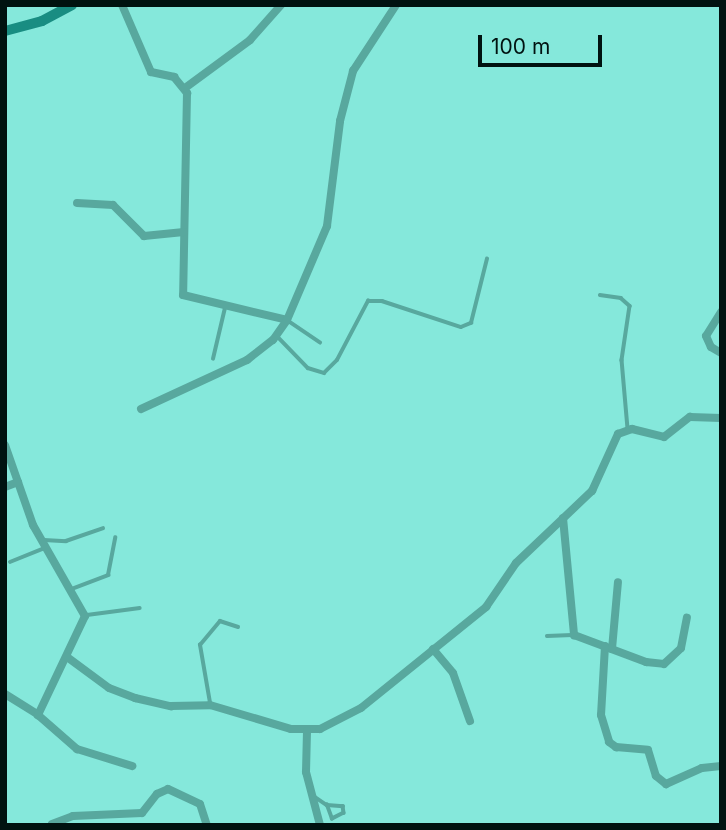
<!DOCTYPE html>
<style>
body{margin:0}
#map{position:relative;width:726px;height:830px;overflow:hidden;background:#85e8db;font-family:Inter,sans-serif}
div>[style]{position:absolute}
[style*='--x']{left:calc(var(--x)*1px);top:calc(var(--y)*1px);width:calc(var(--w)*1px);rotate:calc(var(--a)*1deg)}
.lane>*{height:3.5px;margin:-1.75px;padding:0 1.75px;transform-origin:1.75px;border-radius:1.75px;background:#58a89e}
.street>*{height:8px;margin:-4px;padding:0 4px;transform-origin:4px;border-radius:4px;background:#58a89e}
.secondary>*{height:10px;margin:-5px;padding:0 5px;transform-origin:5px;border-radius:5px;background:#198d82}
span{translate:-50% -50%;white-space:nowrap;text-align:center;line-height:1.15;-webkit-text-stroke:6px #85e8db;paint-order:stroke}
.frame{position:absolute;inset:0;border:7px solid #001210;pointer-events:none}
.scale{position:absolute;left:478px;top:35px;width:124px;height:32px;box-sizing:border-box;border:4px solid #001210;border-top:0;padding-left:9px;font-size:21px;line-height:24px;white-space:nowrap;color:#001210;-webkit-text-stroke:5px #85e8db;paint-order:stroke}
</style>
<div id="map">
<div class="lane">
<i style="--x:600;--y:295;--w:21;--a:8"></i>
<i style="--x:621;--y:298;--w:12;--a:42"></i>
<i style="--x:630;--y:306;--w:55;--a:98.4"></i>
<i style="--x:622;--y:360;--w:69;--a:85"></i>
<i style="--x:287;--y:320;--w:40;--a:34"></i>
<i style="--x:278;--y:337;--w:43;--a:45.9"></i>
<i style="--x:308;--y:368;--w:17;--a:17"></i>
<i style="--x:324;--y:373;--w:18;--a:-45"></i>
<i style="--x:337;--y:360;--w:67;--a:-62.3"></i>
<i style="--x:368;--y:301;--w:14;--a:0"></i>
<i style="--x:382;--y:301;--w:83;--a:18.2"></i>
<i style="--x:461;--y:327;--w:11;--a:-22"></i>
<i style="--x:471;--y:323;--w:66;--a:-76"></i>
<i style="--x:213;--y:359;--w:52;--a:-76.8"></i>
<i style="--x:44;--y:540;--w:22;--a:3"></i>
<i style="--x:66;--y:541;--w:39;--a:-19"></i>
<i style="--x:10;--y:562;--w:38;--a:-22"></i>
<i style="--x:72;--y:589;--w:39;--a:-21"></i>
<i style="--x:108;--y:575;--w:38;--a:-79"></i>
<i style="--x:87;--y:615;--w:53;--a:-7.5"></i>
<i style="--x:547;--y:636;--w:25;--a:-2"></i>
<i style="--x:210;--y:703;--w:59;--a:-99.8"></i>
<i style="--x:200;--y:645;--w:31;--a:-50"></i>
<i style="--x:220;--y:621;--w:19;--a:18"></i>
<i style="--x:315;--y:797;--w:14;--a:34"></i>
<i style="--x:327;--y:805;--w:16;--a:4"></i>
<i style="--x:343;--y:806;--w:7;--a:82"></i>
<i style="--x:344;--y:813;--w:13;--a:153"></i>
<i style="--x:332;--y:819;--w:15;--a:-110"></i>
</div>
<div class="street">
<i style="--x:122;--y:5;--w:73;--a:66.6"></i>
<i style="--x:151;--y:72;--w:24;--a:12"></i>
<i style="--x:174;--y:77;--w:21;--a:51"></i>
<i style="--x:187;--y:93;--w:202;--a:91.1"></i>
<i style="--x:183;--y:295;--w:107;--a:13.5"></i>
<i style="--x:287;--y:320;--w:102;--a:-66.9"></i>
<i style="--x:327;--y:226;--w:106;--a:-82.9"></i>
<i style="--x:340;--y:121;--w:52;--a:-75.4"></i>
<i style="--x:353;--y:71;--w:79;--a:-56.9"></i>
<i style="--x:185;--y:88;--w:81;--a:-36.4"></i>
<i style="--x:250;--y:40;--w:47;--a:-48.5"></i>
<i style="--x:77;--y:203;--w:36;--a:3"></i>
<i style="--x:113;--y:205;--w:44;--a:45"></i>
<i style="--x:144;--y:236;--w:40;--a:-5.7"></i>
<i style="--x:721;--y:312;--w:28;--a:122"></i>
<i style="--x:706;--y:336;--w:12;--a:66"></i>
<i style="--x:711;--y:347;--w:12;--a:31"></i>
<i style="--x:141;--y:409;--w:117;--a:-24.8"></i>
<i style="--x:247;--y:360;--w:33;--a:-38"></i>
<i style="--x:273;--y:340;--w:24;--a:-55"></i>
<i style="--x:5;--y:445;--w:85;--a:70.7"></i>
<i style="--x:33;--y:525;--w:105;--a:60.3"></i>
<i style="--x:85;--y:616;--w:110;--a:115.4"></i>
<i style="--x:5;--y:487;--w:14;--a:-21"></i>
<i style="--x:563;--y:518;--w:118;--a:84.6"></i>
<i style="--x:574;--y:635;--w:77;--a:20.6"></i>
<i style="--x:646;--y:662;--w:18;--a:6"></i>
<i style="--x:664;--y:664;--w:23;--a:-43"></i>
<i style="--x:681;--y:648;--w:31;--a:-79"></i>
<i style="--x:605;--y:646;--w:69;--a:93.3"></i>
<i style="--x:601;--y:715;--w:28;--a:73"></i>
<i style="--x:609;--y:742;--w:9;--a:36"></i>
<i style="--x:616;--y:747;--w:32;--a:5"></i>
<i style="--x:648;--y:750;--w:27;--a:73"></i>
<i style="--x:656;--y:776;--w:13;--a:39"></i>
<i style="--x:666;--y:784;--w:39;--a:-24"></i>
<i style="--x:702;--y:768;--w:19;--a:-6"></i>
<i style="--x:433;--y:649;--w:31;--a:50"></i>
<i style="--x:453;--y:673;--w:51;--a:70.5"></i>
<i style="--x:612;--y:649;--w:67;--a:-84.9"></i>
<i style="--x:67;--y:657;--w:52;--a:36.4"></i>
<i style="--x:109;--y:688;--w:28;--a:21"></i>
<i style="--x:135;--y:698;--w:37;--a:13"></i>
<i style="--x:171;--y:706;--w:39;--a:-1"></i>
<i style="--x:210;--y:705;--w:84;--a:16.5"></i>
<i style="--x:291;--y:729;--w:29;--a:0"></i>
<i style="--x:320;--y:729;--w:46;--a:-27.1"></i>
<i style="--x:361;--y:708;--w:161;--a:-38.9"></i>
<i style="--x:486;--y:607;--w:53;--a:-55.7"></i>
<i style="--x:516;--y:563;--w:105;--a:-43.5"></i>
<i style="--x:592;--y:491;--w:63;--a:-65.5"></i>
<i style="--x:618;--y:434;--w:15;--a:-20"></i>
<i style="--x:632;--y:429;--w:33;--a:14"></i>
<i style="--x:664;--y:437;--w:33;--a:-38"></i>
<i style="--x:690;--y:417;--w:31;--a:2"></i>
<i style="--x:5;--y:694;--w:39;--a:32"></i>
<i style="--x:38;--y:715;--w:52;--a:41.1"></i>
<i style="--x:77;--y:749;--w:58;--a:17.2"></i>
<i style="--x:307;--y:731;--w:41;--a:91.4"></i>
<i style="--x:306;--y:772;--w:55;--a:75.2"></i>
<i style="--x:52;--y:824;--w:22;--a:-21"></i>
<i style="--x:73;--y:816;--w:69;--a:-2.5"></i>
<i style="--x:142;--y:813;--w:24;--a:-52"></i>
<i style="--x:157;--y:794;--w:12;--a:-24"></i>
<i style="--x:168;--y:789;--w:35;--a:25"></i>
<i style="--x:200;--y:804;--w:22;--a:72"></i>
</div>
<div class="secondary">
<i style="--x:5;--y:31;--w:38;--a:-15"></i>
<i style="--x:42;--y:21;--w:34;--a:-28"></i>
</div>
<div class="frame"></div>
<div class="scale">100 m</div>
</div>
